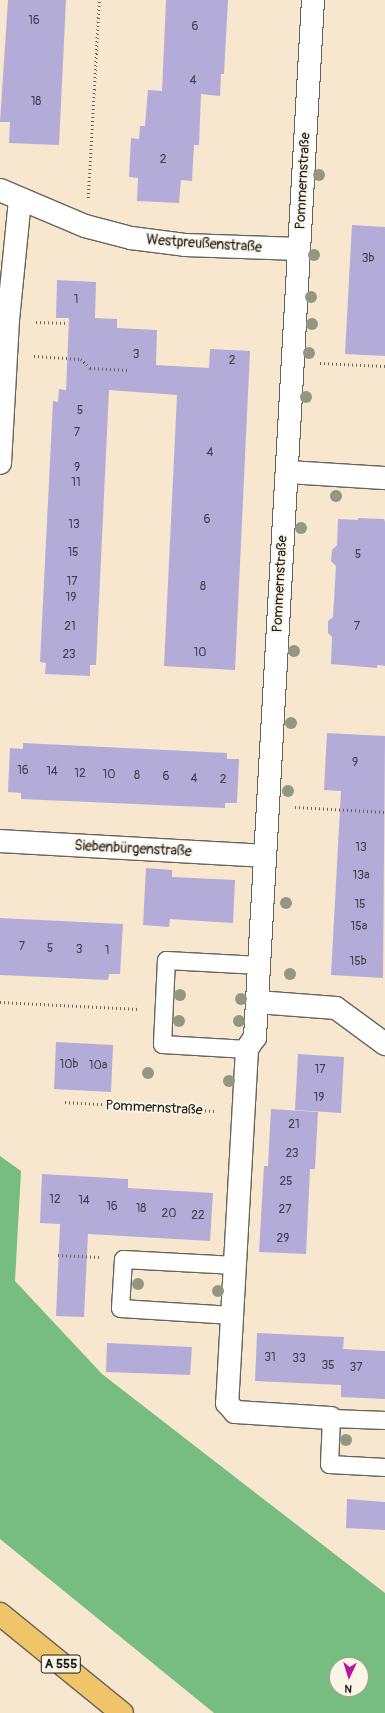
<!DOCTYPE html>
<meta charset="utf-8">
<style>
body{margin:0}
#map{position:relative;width:385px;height:1713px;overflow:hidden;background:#f7e7cf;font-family:Pangolin,sans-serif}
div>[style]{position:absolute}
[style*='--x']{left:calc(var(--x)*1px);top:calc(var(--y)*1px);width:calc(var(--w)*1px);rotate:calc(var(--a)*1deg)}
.forest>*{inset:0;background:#77bd82}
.building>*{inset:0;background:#b4acd8}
.path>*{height:2.5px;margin-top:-1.25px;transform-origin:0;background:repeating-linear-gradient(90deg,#69635b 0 1px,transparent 0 4px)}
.roads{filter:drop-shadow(1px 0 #69635b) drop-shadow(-1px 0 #69635b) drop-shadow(0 1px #69635b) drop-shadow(0 -1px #69635b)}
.lane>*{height:17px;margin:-8.5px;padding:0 8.5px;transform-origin:8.5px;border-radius:8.5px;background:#fff}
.street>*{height:22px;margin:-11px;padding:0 11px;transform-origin:11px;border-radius:11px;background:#fff}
.highway>*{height:22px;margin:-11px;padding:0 11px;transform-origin:11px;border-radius:11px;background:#f0c469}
.trees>*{width:12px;height:12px;margin:-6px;border-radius:50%;background:#929781}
span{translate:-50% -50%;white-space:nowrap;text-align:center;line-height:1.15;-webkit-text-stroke:3.5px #fcf5e5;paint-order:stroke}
.number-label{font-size:12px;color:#42404b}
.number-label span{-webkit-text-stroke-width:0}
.shield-label span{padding:1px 3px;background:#fcf5e5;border:1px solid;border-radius:3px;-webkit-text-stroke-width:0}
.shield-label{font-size:13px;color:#1c1c1c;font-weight:700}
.street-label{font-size:14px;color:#1c1c1c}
.north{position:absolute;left:329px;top:1657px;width:40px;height:40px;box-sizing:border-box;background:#fcf5e5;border:1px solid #a29e95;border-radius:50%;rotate:184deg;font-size:11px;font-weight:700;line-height:16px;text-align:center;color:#1c1c1c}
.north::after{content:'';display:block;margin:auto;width:14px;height:18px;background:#b5179e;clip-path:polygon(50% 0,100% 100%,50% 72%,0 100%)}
</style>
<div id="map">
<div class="forest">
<i style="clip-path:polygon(evenodd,0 1156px,21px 1171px,15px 1281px,102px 1374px,385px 1593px,385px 1713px,214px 1713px,0 1539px,0 1156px,337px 1665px,361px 1665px,361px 1689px,337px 1689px,337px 1665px)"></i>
</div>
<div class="building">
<i style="clip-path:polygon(8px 0,66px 0,59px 145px,9px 143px,10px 122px,0 122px)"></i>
<i style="clip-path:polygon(166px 0,228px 0,224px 74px,221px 74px,220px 96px,201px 94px,199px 145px,194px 145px,192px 181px,181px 180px,179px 203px,137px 201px,138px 178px,129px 177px,131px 138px,139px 139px,140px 126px,145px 126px,148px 90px,162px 91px)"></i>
<i style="clip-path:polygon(352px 225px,385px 227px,385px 356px,345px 354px)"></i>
<i style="clip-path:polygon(57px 280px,96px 282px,95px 318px,117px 319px,117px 328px,157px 330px,156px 365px,209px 368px,210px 349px,250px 351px,235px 670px,164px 666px,177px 395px,109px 390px,96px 665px,90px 665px,90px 676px,45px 674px,46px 663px,40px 662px,53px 401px,58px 402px,59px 389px,66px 390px,69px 318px,56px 318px)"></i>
<i style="clip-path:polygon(358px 518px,384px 519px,385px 522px,385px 666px,377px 665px,377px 668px,331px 664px,332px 637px,328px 633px,328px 621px,333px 617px,336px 566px,331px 561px,332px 550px,337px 545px,338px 519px,358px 520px)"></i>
<i style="clip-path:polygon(327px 733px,385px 736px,383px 978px,331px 975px,341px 791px,324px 790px)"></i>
<i style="clip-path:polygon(23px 743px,227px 753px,227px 759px,239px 759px,237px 803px,225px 803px,225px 808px,21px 799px,21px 793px,8px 792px,10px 748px,23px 749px)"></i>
<i style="clip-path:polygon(146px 868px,172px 870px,172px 877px,235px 880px,233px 923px,170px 919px,169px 927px,143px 925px)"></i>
<i style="clip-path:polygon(0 918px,123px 924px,120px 974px,109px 974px,108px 980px,0 975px)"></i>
<i style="clip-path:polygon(56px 1042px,113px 1045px,111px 1092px,54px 1089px)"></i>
<i style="clip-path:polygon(298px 1054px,344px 1057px,341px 1113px,295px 1110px)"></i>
<i style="clip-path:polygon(271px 1109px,318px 1112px,315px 1169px,310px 1169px,306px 1254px,259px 1252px,264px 1166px,268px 1166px)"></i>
<i style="clip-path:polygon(42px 1174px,128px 1179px,128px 1188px,213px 1193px,210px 1241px,88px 1234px,84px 1317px,56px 1316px,60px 1224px,40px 1223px)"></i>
<i style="clip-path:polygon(257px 1333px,344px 1337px,343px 1349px,385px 1351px,385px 1399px,341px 1397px,341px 1385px,255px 1381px)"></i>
<i style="clip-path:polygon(107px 1343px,192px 1347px,190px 1375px,106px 1372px)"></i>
<i style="clip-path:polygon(347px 1499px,385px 1502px,385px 1530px,346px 1528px)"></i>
</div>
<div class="path">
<i style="--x:88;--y:198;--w:198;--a:-86.8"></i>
<i style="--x:36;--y:322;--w:32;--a:2"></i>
<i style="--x:34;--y:356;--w:47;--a:3.7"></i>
<i style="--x:81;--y:359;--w:13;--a:45"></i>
<i style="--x:90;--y:368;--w:39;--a:3"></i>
<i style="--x:320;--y:363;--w:65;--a:2.6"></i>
<i style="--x:295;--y:807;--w:90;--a:3.2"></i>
<i style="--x:0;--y:1002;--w:139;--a:2.9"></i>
<i style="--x:65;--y:1102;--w:150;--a:3.4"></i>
<i style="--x:58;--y:1255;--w:41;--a:2.8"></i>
</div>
<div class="roads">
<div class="lane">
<i style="--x:247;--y:1049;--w:85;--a:-176.6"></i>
<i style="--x:162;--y:1044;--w:84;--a:-87.3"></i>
<i style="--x:166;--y:960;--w:93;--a:3.1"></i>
<i style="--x:232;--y:1315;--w:112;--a:-176.4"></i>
<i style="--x:120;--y:1308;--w:49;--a:-86.5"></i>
<i style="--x:123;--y:1259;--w:112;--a:3.1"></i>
<i style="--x:385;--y:1420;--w:54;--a:-177.9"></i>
<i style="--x:331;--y:1418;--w:46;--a:92.5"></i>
<i style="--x:329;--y:1464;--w:56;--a:3.1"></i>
</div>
<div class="street">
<i style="--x:313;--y:0;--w:1039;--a:93.2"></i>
<i style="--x:255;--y:1037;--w:14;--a:124"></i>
<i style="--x:247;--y:1049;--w:355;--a:93.2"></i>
<i style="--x:227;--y:1403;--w:12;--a:48"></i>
<i style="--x:235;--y:1412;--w:96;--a:3.6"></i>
<i style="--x:0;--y:190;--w:92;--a:23"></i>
<i style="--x:85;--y:226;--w:48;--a:14.6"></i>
<i style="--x:131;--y:238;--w:54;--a:7.4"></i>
<i style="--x:185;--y:245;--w:114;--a:2"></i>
<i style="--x:0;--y:463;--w:143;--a:-86.8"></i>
<i style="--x:8;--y:320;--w:122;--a:-84.3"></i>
<i style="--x:287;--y:472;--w:98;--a:3.5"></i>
<i style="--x:0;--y:841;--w:265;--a:3.2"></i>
<i style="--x:257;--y:1002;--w:79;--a:4.3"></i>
<i style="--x:336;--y:1008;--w:61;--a:36.3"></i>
</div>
<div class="highway">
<i style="--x:0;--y:1614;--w:157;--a:39.1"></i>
</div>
</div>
<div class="trees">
<i style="left:319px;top:175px"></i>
<i style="left:314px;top:255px"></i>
<i style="left:311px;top:297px"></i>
<i style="left:312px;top:324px"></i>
<i style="left:309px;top:353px"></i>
<i style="left:306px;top:397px"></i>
<i style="left:336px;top:496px"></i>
<i style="left:301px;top:528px"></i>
<i style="left:294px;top:651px"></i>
<i style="left:291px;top:723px"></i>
<i style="left:288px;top:791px"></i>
<i style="left:286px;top:903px"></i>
<i style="left:290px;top:974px"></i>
<i style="left:180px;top:995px"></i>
<i style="left:241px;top:999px"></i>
<i style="left:179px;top:1021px"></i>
<i style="left:239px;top:1021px"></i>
<i style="left:148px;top:1073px"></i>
<i style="left:229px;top:1081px"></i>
<i style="left:138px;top:1284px"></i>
<i style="left:218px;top:1291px"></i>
<i style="left:346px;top:1440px"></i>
</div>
<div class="number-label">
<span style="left:34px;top:21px">16</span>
<span style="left:195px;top:27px">6</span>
<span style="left:193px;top:81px">4</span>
<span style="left:36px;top:102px">18</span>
<span style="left:163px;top:160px">2</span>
<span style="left:368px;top:259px">3b</span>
<span style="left:76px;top:300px">1</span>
<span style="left:136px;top:355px">3</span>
<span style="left:232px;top:361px">2</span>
<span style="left:80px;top:411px">5</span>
<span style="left:77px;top:433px">7</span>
<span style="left:210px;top:453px">4</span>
<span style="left:77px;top:468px">9</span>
<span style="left:76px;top:483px">11</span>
<span style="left:207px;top:520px">6</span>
<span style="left:74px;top:525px">13</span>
<span style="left:73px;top:553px">15</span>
<span style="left:358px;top:555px">5</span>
<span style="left:72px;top:582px">17</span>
<span style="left:203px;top:587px">8</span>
<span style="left:71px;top:598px">19</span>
<span style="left:70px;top:627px">21</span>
<span style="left:357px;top:627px">7</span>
<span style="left:200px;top:653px">10</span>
<span style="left:69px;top:655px">23</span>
<span style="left:355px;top:763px">9</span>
<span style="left:23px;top:771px">16</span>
<span style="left:52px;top:772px">14</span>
<span style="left:80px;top:774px">12</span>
<span style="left:109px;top:775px">10</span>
<span style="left:137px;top:776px">8</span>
<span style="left:166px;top:777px">6</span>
<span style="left:194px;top:779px">4</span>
<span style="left:223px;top:780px">2</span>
<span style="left:361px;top:848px">13</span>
<span style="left:361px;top:876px">13a</span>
<span style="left:360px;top:905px">15</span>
<span style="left:359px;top:927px">15a</span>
<span style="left:22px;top:947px">7</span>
<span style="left:50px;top:949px">5</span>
<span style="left:79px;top:950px">3</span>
<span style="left:107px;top:951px">1</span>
<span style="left:358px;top:962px">15b</span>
<span style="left:69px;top:1065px">10b</span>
<span style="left:98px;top:1066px">10a</span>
<span style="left:320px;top:1070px">17</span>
<span style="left:319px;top:1098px">19</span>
<span style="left:294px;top:1125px">21</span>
<span style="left:292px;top:1154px">23</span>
<span style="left:286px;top:1182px">25</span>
<span style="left:55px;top:1200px">12</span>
<span style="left:84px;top:1201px">14</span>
<span style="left:112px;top:1207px">16</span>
<span style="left:141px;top:1209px">18</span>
<span style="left:285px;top:1210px">27</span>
<span style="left:169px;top:1214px">20</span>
<span style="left:198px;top:1216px">22</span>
<span style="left:283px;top:1239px">29</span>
<span style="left:270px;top:1358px">31</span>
<span style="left:299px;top:1359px">33</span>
<span style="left:328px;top:1366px">35</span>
<span style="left:356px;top:1368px">37</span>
</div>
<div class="shield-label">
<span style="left:61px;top:1664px">A 555</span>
</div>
<div class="street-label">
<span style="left:303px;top:181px;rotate:-87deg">Pommernstraße</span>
<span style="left:204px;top:244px;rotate:4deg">Westpreußenstraße</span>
<span style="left:280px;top:584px;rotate:-87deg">Pommernstraße</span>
<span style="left:133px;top:849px;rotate:3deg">Siebenbürgenstraße</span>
<span style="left:154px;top:1108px;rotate:3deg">Pommernstraße</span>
</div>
<div class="north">N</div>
</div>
